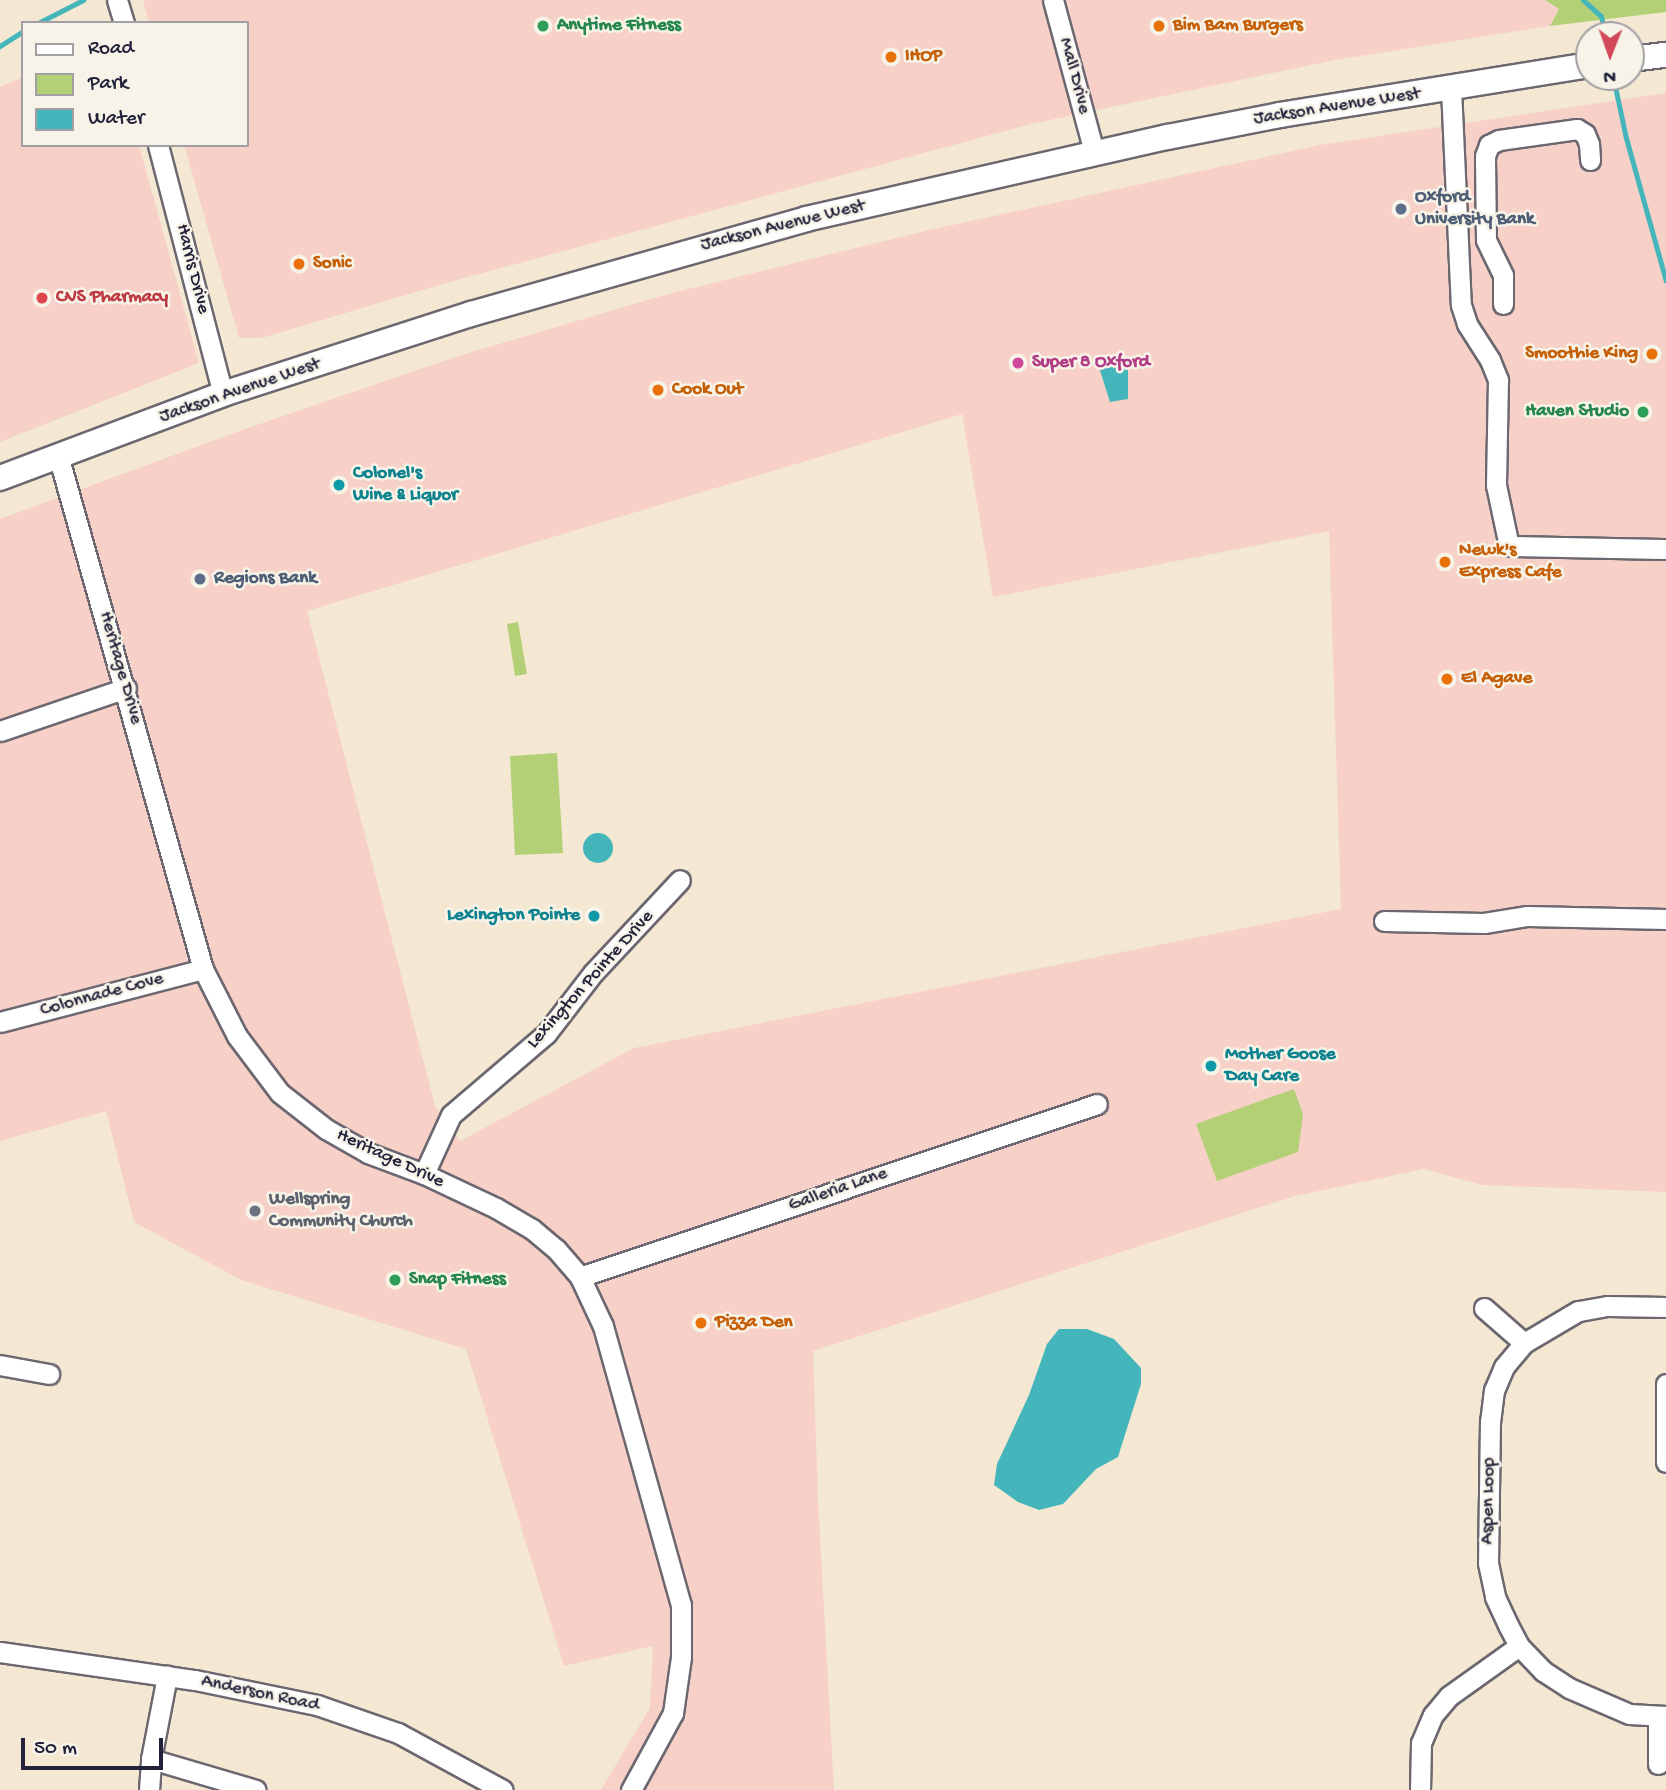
<!DOCTYPE html>
<style>
body{margin:0}
#map{position:relative;width:1666px;height:1790px;overflow:hidden;background:#f4e8d3;font-family:"Gochi Hand",sans-serif}
div>[style]{position:absolute}
[style*='--x']{left:calc(var(--x)*1px);top:calc(var(--y)*1px);width:calc(var(--w)*1px);rotate:calc(var(--a)*1deg)}
.built>*{inset:0;background:#f7d1c7}
.green>*{inset:0;background:#b3d077}
.water>*{inset:0;background:#45b5bc}
.round{border-radius:50%}
.stream>*{height:5px;margin:-2.5px;padding:0 2.5px;transform-origin:2.5px;border-radius:2.5px;background:#45b5bc}
.roads{filter:drop-shadow(2px 0 #6c6770) drop-shadow(-2px 0 #6c6770) drop-shadow(0 2px #6c6770) drop-shadow(0 -2px #6c6770)}
.minor>*{height:19px;margin:-9.5px;padding:0 9.5px;transform-origin:9.5px;border-radius:9.5px;background:#fff}
.major>*{height:24px;margin:-12px;padding:0 12px;transform-origin:12px;border-radius:12px;background:#fff}
.dots>*{width:19px;height:19px;translate:-50% -50%;box-sizing:border-box;border:4px solid #f7f3e8;border-radius:50%}
span{translate:-50% -50%;white-space:nowrap;text-align:center;line-height:1.15;-webkit-text-stroke:5px #f7f3e8;paint-order:stroke}
.leisure-label{font-size:19px;color:#27864d;font-weight:700}
.left{translate:0 -50%;text-align:left}
.right{translate:-100% -50%;text-align:right}
.food-label{font-size:19px;color:#c56008;font-weight:700}
.street-label{font-size:19px;color:#22223b}
.service-label{font-size:19px;color:#4e5e75;font-weight:700}
.health-label{font-size:19px;color:#be3a42;font-weight:700}
.hotel-label{font-size:19px;color:#b23c85;font-weight:700}
.culture-label{font-size:19px;color:#0d838f;font-weight:700}
.worship-label{font-size:19px;color:#5b616d;font-weight:700}
.legend{position:absolute;left:21px;top:21px;width:228px;height:126px;box-sizing:border-box;background:#f7f3e8;border:2px solid #a29fa3;margin:0;padding:9px 12px;list-style:none;font-size:21px;color:#22223b}
.legend li{display:flex;align-items:center;gap:14px;height:35px}
.legend b{width:35px;border:2px solid #a29fa3}
.north{position:absolute;left:1575px;top:21px;width:70px;height:70px;box-sizing:border-box;background:#f7f3e8;border:2px solid #a29fa3;border-radius:50%;rotate:181deg;font-size:19px;font-weight:700;line-height:28px;text-align:center;color:#22223b}
.north::after{content:'';display:block;margin:auto;width:24px;height:32px;background:#d1495b;clip-path:polygon(50% 0,100% 100%,50% 72%,0 100%)}
.scale{position:absolute;left:21px;top:1738px;width:142px;height:32px;box-sizing:border-box;border:4px solid #22223b;border-top:0;padding-left:9px;font-size:21px;line-height:24px;white-space:nowrap;color:#22223b;-webkit-text-stroke:5px #f7f3e8;paint-order:stroke}
</style>
<div id="map">
<div class="built">
<i style="clip-path:polygon(143px 0,1545px 0,1559px 9px,1550px 26px,1335px 60px,1031px 124px,446px 283px,262px 338px,239px 338px,184px 145px,247px 145px,247px 23px,149px 23px)"></i>
<i style="clip-path:polygon(23px 77px,23px 145px,139px 145px,199px 363px,0 442px,0 87px)"></i>
<i style="clip-path:polygon(evenodd,1666px 93px,1666px 1192px,1482px 1185px,1424px 1169px,1295px 1196px,813px 1351px,818px 1500px,834px 1790px,601px 1790px,650px 1708px,653px 1646px,564px 1666px,466px 1349px,241px 1280px,134px 1222px,106px 1111px,0 1141px,0 519px,245px 429px,455px 357px,668px 294px,925px 231px,1320px 145px,1666px 93px,962px 414px,993px 597px,1329px 531px,1341px 909px,634px 1048px,460px 1141px,435px 1106px,307px 611px,962px 414px)"></i>
</div>
<div class="green">
<i style="clip-path:polygon(1545px 0,1666px 0,1666px 12px,1550px 26px,1559px 9px)"></i>
<i style="clip-path:polygon(518px 622px,527px 674px,515px 676px,507px 624px)"></i>
<i style="clip-path:polygon(557px 753px,563px 853px,515px 855px,510px 756px)"></i>
<i style="clip-path:polygon(1294px 1089px,1303px 1114px,1298px 1152px,1217px 1181px,1196px 1124px)"></i>
</div>
<div class="water">
<i style="clip-path:polygon(1128px 358px,1128px 399px,1110px 402px,1098px 364px)"></i>
<i class="round" style="left:583px;top:833px;width:30px;height:30px"></i>
<i style="clip-path:polygon(1059px 1329px,1087px 1329px,1114px 1339px,1141px 1368px,1141px 1384px,1118px 1457px,1096px 1469px,1063px 1504px,1039px 1510px,1018px 1502px,994px 1485px,997px 1464px,1029px 1395px,1047px 1344px)"></i>
</div>
<div class="stream">
<i style="--x:1583;--y:0;--w:24;--a:42"></i>
<i style="--x:1601;--y:16;--w:19;--a:78"></i>
<i style="--x:38;--y:23;--w:51;--a:-27.1"></i>
<i style="--x:0;--y:46;--w:27;--a:-33"></i>
<i style="--x:1613;--y:77;--w:62;--a:78"></i>
<i style="--x:1626;--y:138;--w:148;--a:74.4"></i>
</div>
<div class="roads">
<div class="minor">
<i style="--x:117;--y:0;--w:24;--a:73"></i>
<i style="--x:1053;--y:0;--w:157;--a:74.9"></i>
<i style="--x:1451;--y:88;--w:217;--a:87.4"></i>
<i style="--x:1461;--y:305;--w:20;--a:72"></i>
<i style="--x:1467;--y:324;--w:43;--a:57.4"></i>
<i style="--x:1490;--y:360;--w:22;--a:68"></i>
<i style="--x:1498;--y:380;--w:105;--a:91.1"></i>
<i style="--x:1496;--y:485;--w:62;--a:78"></i>
<i style="--x:1509;--y:546;--w:157;--a:1.1"></i>
<i style="--x:158;--y:145;--w:257;--a:75.4"></i>
<i style="--x:1503;--y:304;--w:29;--a:-90"></i>
<i style="--x:1503;--y:275;--w:39;--a:-116"></i>
<i style="--x:1486;--y:240;--w:84;--a:-90.7"></i>
<i style="--x:1485;--y:156;--w:12;--a:-70"></i>
<i style="--x:1489;--y:145;--w:11;--a:-27"></i>
<i style="--x:1499;--y:140;--w:79;--a:-8"></i>
<i style="--x:1577;--y:129;--w:9;--a:32"></i>
<i style="--x:1585;--y:134;--w:11;--a:68"></i>
<i style="--x:1589;--y:144;--w:16;--a:86"></i>
<i style="--x:58;--y:455;--w:534;--a:74.25"></i>
<i style="--x:203;--y:969;--w:75;--a:63.1"></i>
<i style="--x:237;--y:1036;--w:71;--a:53"></i>
<i style="--x:280;--y:1093;--w:58;--a:38"></i>
<i style="--x:326;--y:1129;--w:48;--a:29.7"></i>
<i style="--x:368;--y:1153;--w:60;--a:20.6"></i>
<i style="--x:424;--y:1174;--w:80;--a:25.3"></i>
<i style="--x:496;--y:1208;--w:42;--a:30.3"></i>
<i style="--x:532;--y:1229;--w:31;--a:40"></i>
<i style="--x:556;--y:1249;--w:37;--a:49"></i>
<i style="--x:580;--y:1277;--w:54;--a:64.9"></i>
<i style="--x:603;--y:1326;--w:290;--a:74.4"></i>
<i style="--x:681;--y:1605;--w:52;--a:90"></i>
<i style="--x:681;--y:1657;--w:57;--a:98.1"></i>
<i style="--x:673;--y:1713;--w:88;--a:118.6"></i>
<i style="--x:0;--y:731;--w:133;--a:-18.8"></i>
<i style="--x:1384;--y:921;--w:100;--a:1.1"></i>
<i style="--x:1484;--y:923;--w:44;--a:-9.2"></i>
<i style="--x:1527;--y:916;--w:139;--a:1.2"></i>
<i style="--x:0;--y:1022;--w:210;--a:-14.6"></i>
<i style="--x:424;--y:1174;--w:65;--a:-65.4"></i>
<i style="--x:451;--y:1115;--w:125;--a:-40.5"></i>
<i style="--x:546;--y:1034;--w:77;--a:-52.4"></i>
<i style="--x:593;--y:973;--w:127;--a:-46.9"></i>
<i style="--x:580;--y:1277;--w:545;--a:-18.5"></i>
<i style="--x:1666;--y:1307;--w:59;--a:-179"></i>
<i style="--x:1607;--y:1306;--w:29;--a:170"></i>
<i style="--x:1578;--y:1311;--w:63;--a:149.3"></i>
<i style="--x:1524;--y:1343;--w:31;--a:130"></i>
<i style="--x:1504;--y:1367;--w:25;--a:113"></i>
<i style="--x:1494;--y:1390;--w:31;--a:97"></i>
<i style="--x:1490;--y:1421;--w:142;--a:90.8"></i>
<i style="--x:1488;--y:1563;--w:35;--a:78"></i>
<i style="--x:1495;--y:1597;--w:31;--a:65"></i>
<i style="--x:1508;--y:1625;--w:24;--a:62"></i>
<i style="--x:1519;--y:1646;--w:35;--a:46"></i>
<i style="--x:1543;--y:1671;--w:31;--a:33"></i>
<i style="--x:1569;--y:1688;--w:65;--a:23.4"></i>
<i style="--x:1629;--y:1714;--w:37;--a:3"></i>
<i style="--x:1484;--y:1308;--w:53;--a:41.2"></i>
<i style="--x:0;--y:1365;--w:50;--a:10.4"></i>
<i style="--x:1666;--y:1384;--w:78;--a:90"></i>
<i style="--x:0;--y:1652;--w:197;--a:8.2"></i>
<i style="--x:195;--y:1680;--w:125;--a:11.6"></i>
<i style="--x:317;--y:1705;--w:86;--a:19.1"></i>
<i style="--x:398;--y:1733;--w:119;--a:28.5"></i>
<i style="--x:1658;--y:1716;--w:48;--a:90"></i>
<i style="--x:151;--y:1759;--w:109;--a:16.4"></i>
<i style="--x:149;--y:1790;--w:31;--a:-86"></i>
<i style="--x:151;--y:1759;--w:85;--a:-79.1"></i>
<i style="--x:1420;--y:1790;--w:47;--a:-88.8"></i>
<i style="--x:1421;--y:1743;--w:30;--a:-67"></i>
<i style="--x:1433;--y:1715;--w:25;--a:-50"></i>
<i style="--x:1449;--y:1696;--w:86;--a:-35.5"></i>
</div>
<div class="major">
<i style="--x:1631;--y:59;--w:35;--a:-7"></i>
<i style="--x:0;--y:478;--w:238;--a:-20.6"></i>
<i style="--x:223;--y:394;--w:261;--a:-17.9"></i>
<i style="--x:471;--y:314;--w:348;--a:-15.8"></i>
<i style="--x:806;--y:219;--w:371;--a:-12.8"></i>
<i style="--x:1168;--y:137;--w:114;--a:-11.1"></i>
<i style="--x:1280;--y:115;--w:313;--a:-9.2"></i>
</div>
</div>
<div class="dots">
<i style="left:543px;top:26px;background:#2e9e5b"></i>
<i style="left:1159px;top:26px;background:#e8710a"></i>
<i style="left:891px;top:57px;background:#e8710a"></i>
<i style="left:1401px;top:209px;background:#5c6f8a"></i>
<i style="left:299px;top:264px;background:#e8710a"></i>
<i style="left:42px;top:298px;background:#e0444e"></i>
<i style="left:1652px;top:354px;background:#e8710a"></i>
<i style="left:1018px;top:363px;background:#d1479c"></i>
<i style="left:658px;top:390px;background:#e8710a"></i>
<i style="left:1643px;top:412px;background:#2e9e5b"></i>
<i style="left:339px;top:485px;background:#0f9aa8"></i>
<i style="left:1445px;top:562px;background:#e8710a"></i>
<i style="left:200px;top:579px;background:#5c6f8a"></i>
<i style="left:1447px;top:679px;background:#e8710a"></i>
<i style="left:594px;top:916px;background:#0f9aa8"></i>
<i style="left:1211px;top:1066px;background:#0f9aa8"></i>
<i style="left:255px;top:1211px;background:#6b7280"></i>
<i style="left:395px;top:1280px;background:#2e9e5b"></i>
<i style="left:701px;top:1323px;background:#e8710a"></i>
</div>
<div class="leisure-label">
<span class="left" style="left:557px;top:26px">Anytime Fitness</span>
<span class="right" style="left:1629px;top:412px">Haven Studio</span>
<span class="left" style="left:409px;top:1280px">Snap Fitness</span>
</div>
<div class="food-label">
<span class="left" style="left:1173px;top:26px">Bim Bam Burgers</span>
<span class="left" style="left:905px;top:57px">IHOP</span>
<span class="left" style="left:313px;top:264px">Sonic</span>
<span class="right" style="left:1638px;top:354px">Smoothie King</span>
<span class="left" style="left:672px;top:390px">Cook Out</span>
<span class="left" style="left:1459px;top:562px">Newk's<br>Express Cafe</span>
<span class="left" style="left:1461px;top:679px">El Agave</span>
<span class="left" style="left:715px;top:1323px">Pizza Den</span>
</div>
<div class="street-label">
<span style="left:1074px;top:76px;rotate:75deg">Mall Drive</span>
<span style="left:1337px;top:107px;rotate:-9deg">Jackson Avenue West</span>
<span style="left:783px;top:226px;rotate:-14deg">Jackson Avenue West</span>
<span style="left:192px;top:269px;rotate:76deg">Harris Drive</span>
<span style="left:240px;top:391px;rotate:-19deg">Jackson Avenue West</span>
<span style="left:120px;top:668px;rotate:74deg">Heritage Drive</span>
<span style="left:591px;top:980px;rotate:-48deg">Lexington Pointe Drive</span>
<span style="left:102px;top:995px;rotate:-15deg">Colonnade Cove</span>
<span style="left:390px;top:1159px;rotate:25deg">Heritage Drive</span>
<span style="left:838px;top:1190px;rotate:-19deg">Galleria Lane</span>
<span style="left:1489px;top:1501px;rotate:-89deg">Aspen Loop</span>
<span style="left:260px;top:1694px;rotate:12deg">Anderson Road</span>
</div>
<div class="service-label">
<span class="left" style="left:1415px;top:209px">Oxford<br>University Bank</span>
<span class="left" style="left:214px;top:579px">Regions Bank</span>
</div>
<div class="health-label">
<span class="left" style="left:56px;top:298px">CVS Pharmacy</span>
</div>
<div class="hotel-label">
<span class="left" style="left:1032px;top:363px">Super 8 Oxford</span>
</div>
<div class="culture-label">
<span class="left" style="left:353px;top:485px">Colonel's<br>Wine &amp; Liquor</span>
<span class="right" style="left:580px;top:916px">Lexington Pointe</span>
<span class="left" style="left:1225px;top:1066px">Mother Goose<br>Day Care</span>
</div>
<div class="worship-label">
<span class="left" style="left:269px;top:1211px">Wellspring<br>Community Church</span>
</div>
<ul class="legend">
<li><b style="height:9px;background:#fff"></b>Road</li>
<li><b style="height:19px;background:#b3d077"></b>Park</li>
<li><b style="height:19px;background:#45b5bc"></b>Water</li>
</ul>
<div class="north">N</div>
<div class="scale">50 m</div>
</div>
